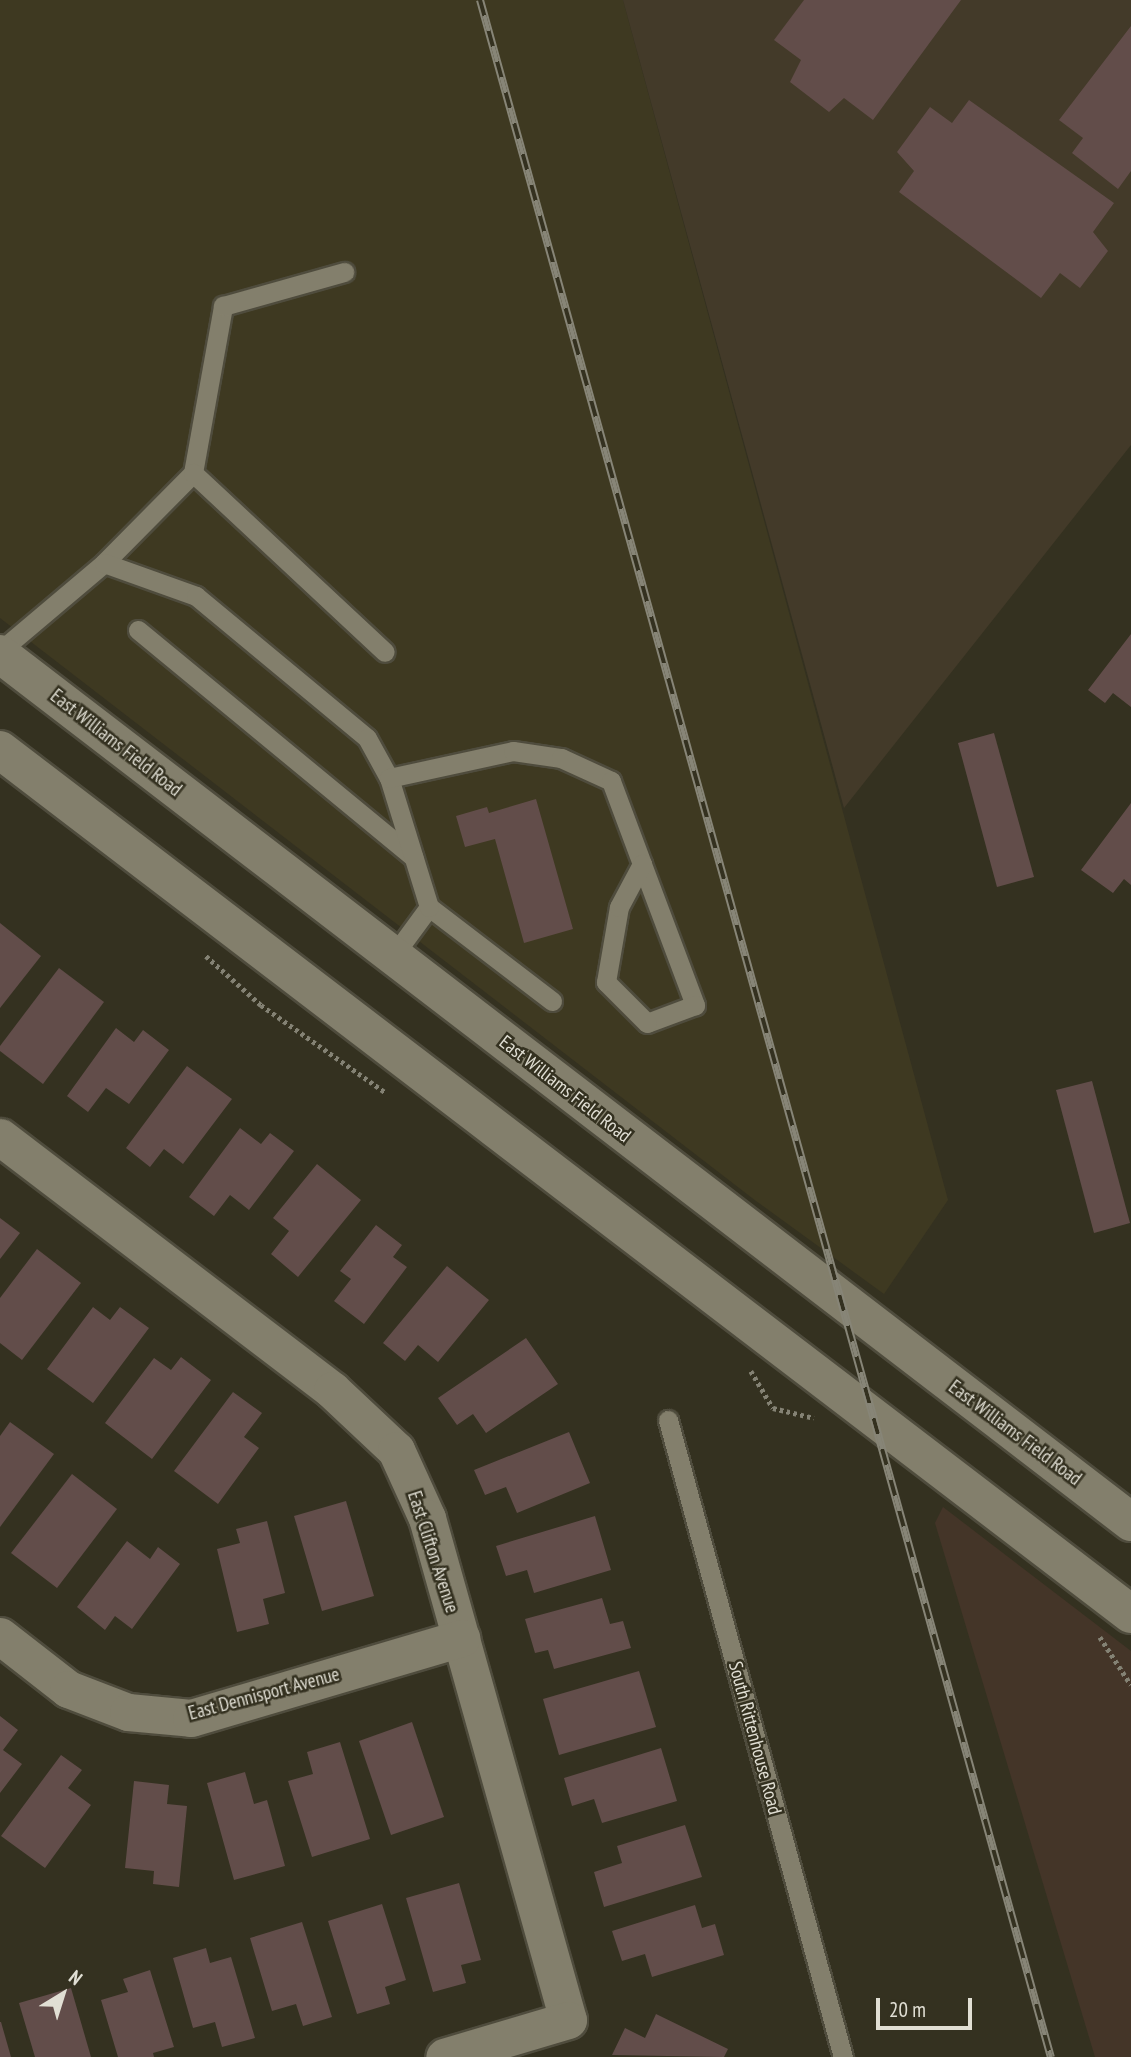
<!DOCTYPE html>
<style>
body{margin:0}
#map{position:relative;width:1131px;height:2057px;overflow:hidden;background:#343120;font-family:"PT Sans Narrow",sans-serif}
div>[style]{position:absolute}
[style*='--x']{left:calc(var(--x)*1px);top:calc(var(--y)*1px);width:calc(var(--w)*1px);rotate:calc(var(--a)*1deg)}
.commercial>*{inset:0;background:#443528}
.built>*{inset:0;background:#3e3921}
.education>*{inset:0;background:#433a29}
.building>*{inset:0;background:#624d4a}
.path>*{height:4.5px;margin-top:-2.25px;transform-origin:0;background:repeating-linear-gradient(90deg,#848274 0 3.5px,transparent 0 7px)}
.roads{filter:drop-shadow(2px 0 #4f4c3d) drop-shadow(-2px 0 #4f4c3d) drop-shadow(0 2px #4f4c3d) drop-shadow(0 -2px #4f4c3d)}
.lane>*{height:19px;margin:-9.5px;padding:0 9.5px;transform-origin:9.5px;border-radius:9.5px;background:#837f6c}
.street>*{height:37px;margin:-18.5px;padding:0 18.5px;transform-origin:18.5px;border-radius:18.5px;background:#837f6c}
.secondary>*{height:38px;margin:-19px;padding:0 19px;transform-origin:19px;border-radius:19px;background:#837f6c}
.rail>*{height:8px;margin-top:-4px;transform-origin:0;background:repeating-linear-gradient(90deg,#343120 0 16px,#878577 0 32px);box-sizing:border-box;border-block:2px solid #878577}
span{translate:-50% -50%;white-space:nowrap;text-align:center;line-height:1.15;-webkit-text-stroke:5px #343120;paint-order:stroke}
.street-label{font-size:19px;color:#e1dfd4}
.north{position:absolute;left:28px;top:1959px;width:70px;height:70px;-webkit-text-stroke:5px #343120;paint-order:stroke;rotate:38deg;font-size:19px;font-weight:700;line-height:28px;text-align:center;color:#e1dfd4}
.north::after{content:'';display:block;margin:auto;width:24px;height:32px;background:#e1dfd4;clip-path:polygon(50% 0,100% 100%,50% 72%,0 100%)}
.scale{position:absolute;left:876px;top:1998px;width:96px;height:32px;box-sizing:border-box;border:4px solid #e1dfd4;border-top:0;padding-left:9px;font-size:21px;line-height:24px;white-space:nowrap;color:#e1dfd4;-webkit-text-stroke:5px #343120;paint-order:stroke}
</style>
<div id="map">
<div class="commercial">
<i style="clip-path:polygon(943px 1507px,1131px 1651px,1131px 2057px,1095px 2057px,935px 1523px)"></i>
</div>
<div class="built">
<i style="clip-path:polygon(0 0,623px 0,948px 1200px,884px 1294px,756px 1201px,0 618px)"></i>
</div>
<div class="education">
<i style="clip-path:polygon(623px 0,1131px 0,1131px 445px,844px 808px)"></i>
</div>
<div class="building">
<i style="clip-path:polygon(804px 0,961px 0,873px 120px,844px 98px,829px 112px,790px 82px,801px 60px,774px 40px)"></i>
<i style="clip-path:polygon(1131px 26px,1131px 171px,1118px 189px,1072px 153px,1083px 138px,1059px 120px)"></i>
<i style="clip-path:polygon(969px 100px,1114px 203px,1093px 232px,1108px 251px,1080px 288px,1060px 273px,1041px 298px,899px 192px,914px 171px,897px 152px,930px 107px,952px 123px)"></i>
<i style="clip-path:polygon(1131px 634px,1131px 707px,1113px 693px,1105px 703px,1088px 690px)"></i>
<i style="clip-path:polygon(994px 733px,1034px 877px,997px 887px,958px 743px)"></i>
<i style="clip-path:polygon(536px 799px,573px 929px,524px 943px,495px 839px,465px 847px,456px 816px,487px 807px,489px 813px)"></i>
<i style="clip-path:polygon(1131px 803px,1131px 885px,1124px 879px,1113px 893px,1081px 870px)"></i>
<i style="clip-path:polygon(0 923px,41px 956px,0 1008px)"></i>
<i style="clip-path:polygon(59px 968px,104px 1002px,43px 1084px,0 1051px,0 1046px)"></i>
<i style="clip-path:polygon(116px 1028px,134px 1042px,143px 1030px,169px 1050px,129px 1104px,106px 1088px,88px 1112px,67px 1096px)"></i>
<i style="clip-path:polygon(187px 1066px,232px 1099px,183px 1164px,164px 1149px,150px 1167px,126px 1148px)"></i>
<i style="clip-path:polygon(1092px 1081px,1130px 1223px,1094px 1233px,1056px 1090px)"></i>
<i style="clip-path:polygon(240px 1128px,261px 1144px,270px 1133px,294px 1151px,249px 1210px,230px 1195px,214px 1216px,189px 1197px)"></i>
<i style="clip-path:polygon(317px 1164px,361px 1200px,298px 1277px,271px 1254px,289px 1231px,273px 1218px)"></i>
<i style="clip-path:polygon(0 1218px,20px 1233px,0 1259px)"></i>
<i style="clip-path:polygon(376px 1225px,402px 1245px,393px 1257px,407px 1267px,364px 1324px,334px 1301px,351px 1279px,340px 1271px)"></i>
<i style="clip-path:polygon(37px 1249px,81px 1283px,22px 1360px,0 1343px,0 1298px)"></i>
<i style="clip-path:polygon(447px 1266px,489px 1300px,438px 1362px,418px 1345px,405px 1361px,383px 1343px)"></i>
<i style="clip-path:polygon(93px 1307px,110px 1320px,120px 1307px,149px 1328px,93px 1403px,47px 1369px)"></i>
<i style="clip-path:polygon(526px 1338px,558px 1384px,486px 1433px,473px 1414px,457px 1425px,438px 1398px)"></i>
<i style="clip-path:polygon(181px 1357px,211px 1380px,152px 1459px,105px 1423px,154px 1358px,171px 1370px)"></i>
<i style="clip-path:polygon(233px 1392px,262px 1413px,244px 1437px,259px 1448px,218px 1504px,174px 1471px)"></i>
<i style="clip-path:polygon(10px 1422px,54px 1454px,0 1527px,0 1436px)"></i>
<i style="clip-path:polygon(569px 1432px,590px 1483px,517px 1513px,506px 1487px,485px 1495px,474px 1470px)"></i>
<i style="clip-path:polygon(72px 1474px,117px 1509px,57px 1588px,11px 1553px)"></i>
<i style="clip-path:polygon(346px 1501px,374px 1596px,322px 1611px,294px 1516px)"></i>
<i style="clip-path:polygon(595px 1516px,611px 1570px,534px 1593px,527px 1570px,506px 1576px,496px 1546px)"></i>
<i style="clip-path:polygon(267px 1521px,285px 1593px,263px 1599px,269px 1624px,237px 1632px,217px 1549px,240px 1543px,236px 1529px)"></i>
<i style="clip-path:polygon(127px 1541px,150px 1559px,158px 1547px,180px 1564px,132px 1629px,115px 1616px,105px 1630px,77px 1607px)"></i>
<i style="clip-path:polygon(602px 1598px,610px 1624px,623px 1621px,631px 1648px,554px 1669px,548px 1650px,535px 1653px,525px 1619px)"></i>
<i style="clip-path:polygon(639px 1671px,656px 1727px,559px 1755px,543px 1699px)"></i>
<i style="clip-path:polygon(0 1716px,18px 1730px,3px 1750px,22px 1764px,0 1793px)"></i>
<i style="clip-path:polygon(412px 1722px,444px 1817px,391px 1835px,359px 1741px)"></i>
<i style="clip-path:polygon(340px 1742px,370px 1839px,312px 1857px,288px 1781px,313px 1774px,307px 1752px)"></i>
<i style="clip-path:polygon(661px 1748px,677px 1801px,602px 1823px,594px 1799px,572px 1806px,564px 1778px)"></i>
<i style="clip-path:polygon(61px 1755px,82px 1770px,68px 1788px,91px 1805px,45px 1868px,1px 1836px)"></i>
<i style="clip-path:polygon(245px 1772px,254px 1804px,267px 1800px,285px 1866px,234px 1880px,207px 1783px)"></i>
<i style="clip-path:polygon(134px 1781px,169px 1785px,167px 1804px,187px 1806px,179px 1887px,153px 1884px,154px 1871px,125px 1868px)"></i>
<i style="clip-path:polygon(685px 1825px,702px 1877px,604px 1907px,594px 1872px,622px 1863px,617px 1846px)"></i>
<i style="clip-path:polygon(459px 1883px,481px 1960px,461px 1965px,466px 1983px,433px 1992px,406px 1898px)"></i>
<i style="clip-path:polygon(382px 1904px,406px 1980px,385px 1987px,390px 2004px,357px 2014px,328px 1921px)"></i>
<i style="clip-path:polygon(695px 1905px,702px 1928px,715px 1924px,724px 1955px,652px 1977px,645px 1954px,622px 1961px,612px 1931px)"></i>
<i style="clip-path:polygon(302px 1922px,332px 2017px,303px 2026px,296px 2004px,272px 2011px,250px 1938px)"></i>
<i style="clip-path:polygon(206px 1948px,210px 1963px,231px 1957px,255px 2038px,222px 2047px,215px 2022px,193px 2028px,173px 1958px)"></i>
<i style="clip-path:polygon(150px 1970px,174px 2047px,153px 2053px,154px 2057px,118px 2057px,101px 2000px,128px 1992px,123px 1979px)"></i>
<i style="clip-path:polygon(71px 1988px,91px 2057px,35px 2057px,19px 2003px)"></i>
<i style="clip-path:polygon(656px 2014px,728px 2049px,724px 2057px,612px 2055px,625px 2028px,645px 2038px)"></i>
<i style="clip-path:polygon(0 2022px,1px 2022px,11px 2057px,0 2057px)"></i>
</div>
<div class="path">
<i style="--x:206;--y:956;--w:74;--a:41.7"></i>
<i style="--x:261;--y:1005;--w:151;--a:35.1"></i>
<i style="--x:751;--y:1371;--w:43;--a:59.3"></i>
<i style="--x:773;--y:1408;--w:42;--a:13.7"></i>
<i style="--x:1100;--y:1637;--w:57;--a:57.1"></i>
</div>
<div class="roads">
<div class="lane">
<i style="--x:193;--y:473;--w:170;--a:-79.8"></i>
<i style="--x:223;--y:306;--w:126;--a:-15.7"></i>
<i style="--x:104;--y:563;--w:127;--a:-45.3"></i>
<i style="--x:193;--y:473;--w:262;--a:43"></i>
<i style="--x:138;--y:630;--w:357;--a:39.5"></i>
<i style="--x:0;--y:651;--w:136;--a:-40.2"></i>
<i style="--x:104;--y:563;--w:98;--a:19.7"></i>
<i style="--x:196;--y:596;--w:222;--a:39.7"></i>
<i style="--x:367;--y:738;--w:46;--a:61.2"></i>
<i style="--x:393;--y:956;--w:61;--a:-53.7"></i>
<i style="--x:552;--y:1001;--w:155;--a:-142.6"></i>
<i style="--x:429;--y:907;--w:135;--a:-107.2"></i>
<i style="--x:389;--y:778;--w:127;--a:-12.3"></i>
<i style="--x:513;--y:751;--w:49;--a:8.3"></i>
<i style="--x:561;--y:758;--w:55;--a:24.7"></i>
<i style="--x:611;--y:781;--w:89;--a:69.5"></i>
<i style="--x:642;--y:864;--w:151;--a:69.4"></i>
<i style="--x:695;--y:1005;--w:51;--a:159.4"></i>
<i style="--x:647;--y:1023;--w:58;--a:-135"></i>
<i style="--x:606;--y:982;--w:76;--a:-80.2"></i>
<i style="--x:619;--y:907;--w:49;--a:-61.9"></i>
<i style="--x:668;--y:1420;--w:661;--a:74.64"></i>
</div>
<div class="street">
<i style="--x:0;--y:1137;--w:417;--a:37.3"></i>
<i style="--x:332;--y:1390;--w:88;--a:43.2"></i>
<i style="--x:396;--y:1450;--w:75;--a:65.5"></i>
<i style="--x:427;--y:1518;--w:521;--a:74.31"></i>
<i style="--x:568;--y:2020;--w:129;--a:163.4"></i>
<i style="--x:0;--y:1636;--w:86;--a:37.9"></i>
<i style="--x:68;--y:1689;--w:64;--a:21"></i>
<i style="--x:128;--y:1712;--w:63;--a:5.4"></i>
<i style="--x:191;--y:1718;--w:282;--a:-16.5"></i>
</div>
<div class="secondary">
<i style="--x:0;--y:654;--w:1426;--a:37.5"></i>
<i style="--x:0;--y:750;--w:1423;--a:37.38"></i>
</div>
</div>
<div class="rail">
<i style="--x:480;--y:0;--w:2135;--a:74.49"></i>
</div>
<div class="street-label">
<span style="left:116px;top:743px;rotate:38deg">East Williams Field Road</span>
<span style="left:565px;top:1089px;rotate:38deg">East Williams Field Road</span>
<span style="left:1015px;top:1433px;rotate:37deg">East Williams Field Road</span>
<span style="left:433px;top:1552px;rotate:72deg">East Clifton Avenue</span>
<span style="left:264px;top:1694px;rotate:-15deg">East Dennisport Avenue</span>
<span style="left:755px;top:1738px;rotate:75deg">South Rittenhouse Road</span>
</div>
<div class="north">N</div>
<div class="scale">20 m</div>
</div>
